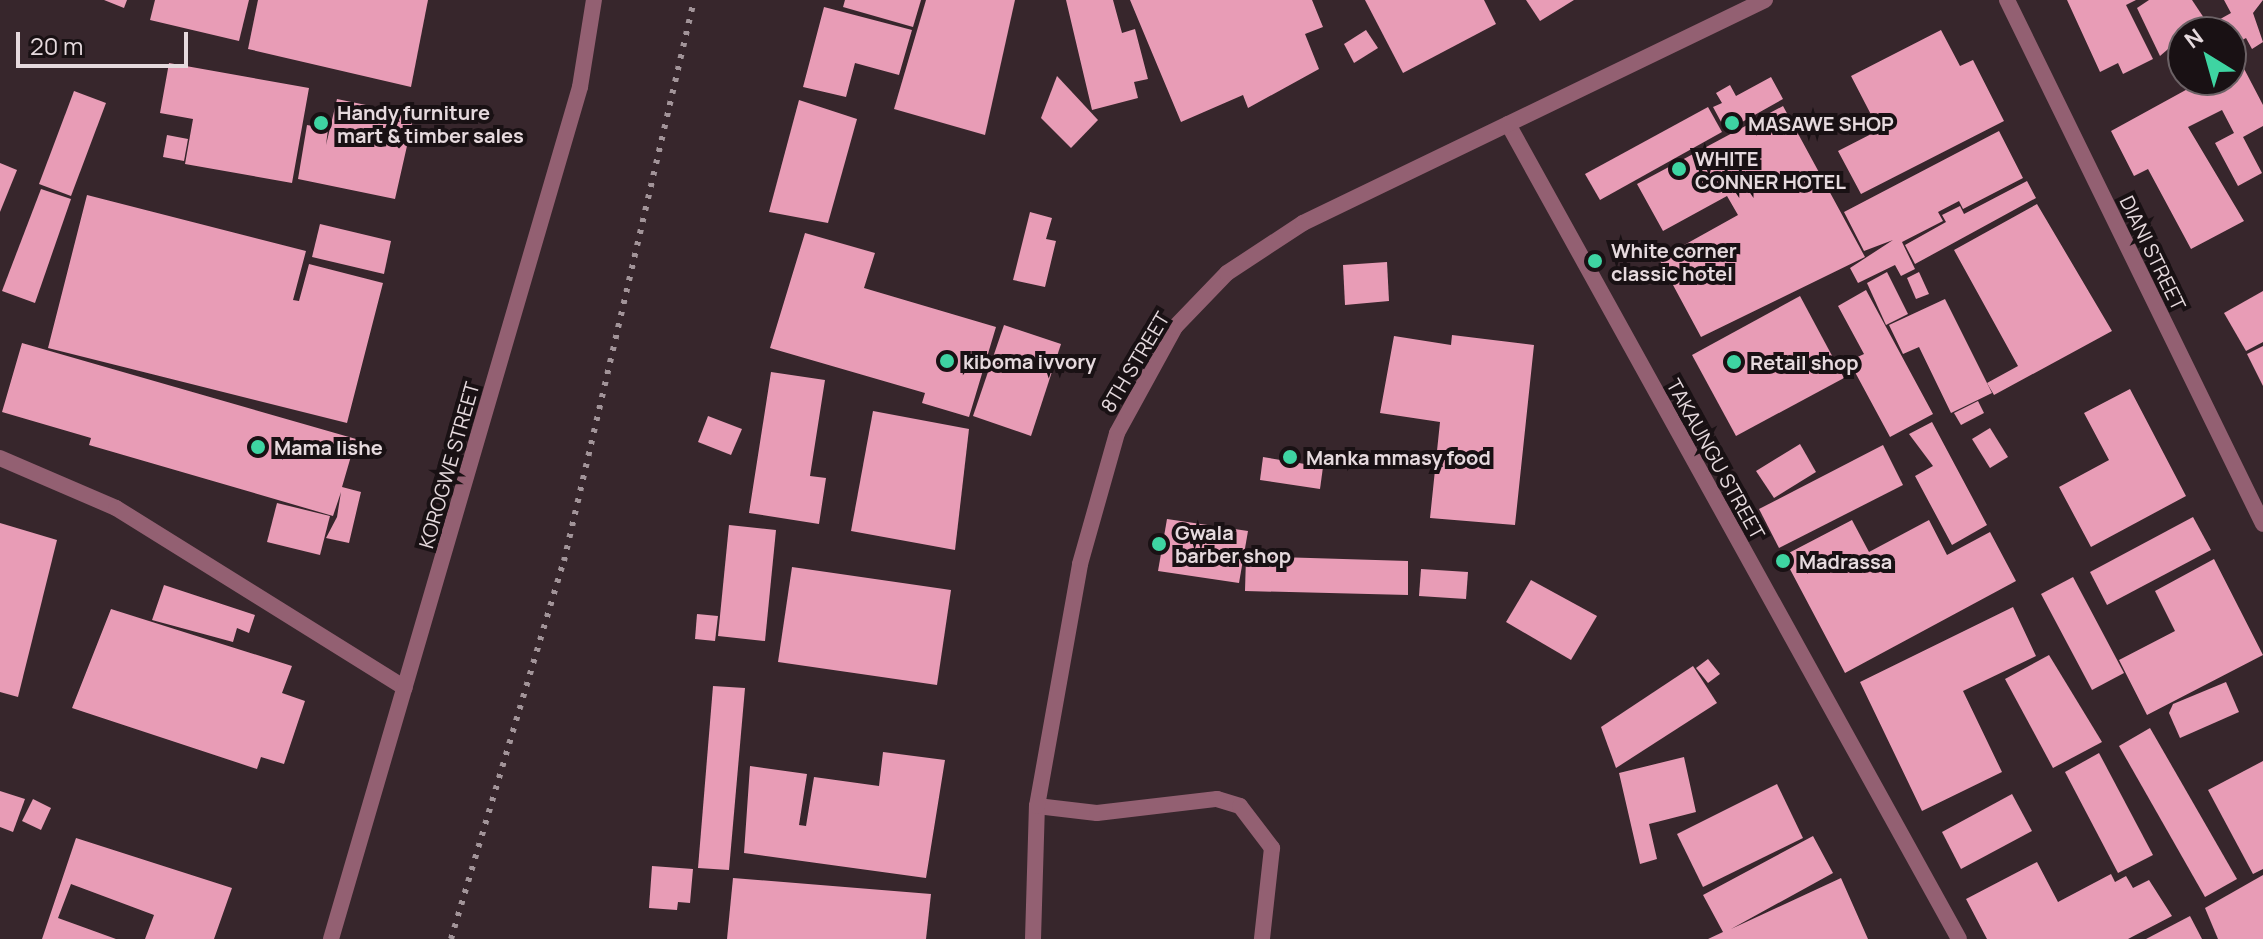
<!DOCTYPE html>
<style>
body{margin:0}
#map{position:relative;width:2263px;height:939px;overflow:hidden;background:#37262c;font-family:Manrope,sans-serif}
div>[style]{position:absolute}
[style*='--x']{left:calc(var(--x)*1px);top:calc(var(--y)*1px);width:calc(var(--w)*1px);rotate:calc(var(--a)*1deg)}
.building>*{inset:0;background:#e89cb6}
.minor>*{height:16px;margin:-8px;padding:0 8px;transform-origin:8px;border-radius:8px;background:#936072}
.rail>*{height:6px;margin-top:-3px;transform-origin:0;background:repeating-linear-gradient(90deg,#a29499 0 4px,transparent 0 12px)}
.dots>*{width:22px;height:22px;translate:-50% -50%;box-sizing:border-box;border:4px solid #191114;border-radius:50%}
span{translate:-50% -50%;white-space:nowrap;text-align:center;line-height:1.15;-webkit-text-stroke:8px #191114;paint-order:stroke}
.poi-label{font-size:20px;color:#e6dade;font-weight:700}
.left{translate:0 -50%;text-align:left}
.street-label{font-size:20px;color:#e6dade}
.north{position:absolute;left:2167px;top:16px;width:80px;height:80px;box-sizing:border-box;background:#191114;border:2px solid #6b6165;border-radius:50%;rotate:323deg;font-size:22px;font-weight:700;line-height:32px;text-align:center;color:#e6dade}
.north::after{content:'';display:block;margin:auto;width:28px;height:36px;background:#3ed4a2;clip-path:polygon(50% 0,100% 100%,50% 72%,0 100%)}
.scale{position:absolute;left:16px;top:32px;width:172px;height:36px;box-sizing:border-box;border:4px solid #e6dade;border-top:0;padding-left:10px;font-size:24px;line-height:28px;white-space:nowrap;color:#e6dade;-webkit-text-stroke:6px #191114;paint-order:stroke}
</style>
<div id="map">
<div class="building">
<i style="clip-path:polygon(104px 0,127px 0,124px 8px)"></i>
<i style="clip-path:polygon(155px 0,249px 0,239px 41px,150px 20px)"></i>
<i style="clip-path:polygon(258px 0,428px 0,411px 87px,248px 49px)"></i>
<i style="clip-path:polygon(845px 0,921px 0,913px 27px,843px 7px)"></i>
<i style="clip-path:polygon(926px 0,1015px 0,985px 135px,894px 109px)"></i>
<i style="clip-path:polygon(1066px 0,1113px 0,1122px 33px,1135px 29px,1148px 79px,1134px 82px,1138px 98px,1092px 110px)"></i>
<i style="clip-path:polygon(1130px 0,1312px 0,1323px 27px,1305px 34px,1319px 69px,1248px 108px,1243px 95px,1181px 122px)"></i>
<i style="clip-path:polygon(1365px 0,1484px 0,1496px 24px,1403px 73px)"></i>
<i style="clip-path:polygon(1526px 0,1574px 0,1540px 21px)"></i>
<i style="clip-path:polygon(2067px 0,2136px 0,2126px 5px,2153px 59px,2123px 74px,2118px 63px,2100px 72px)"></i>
<i style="clip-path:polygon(2149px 0,2192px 0,2204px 18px,2160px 56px,2137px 8px)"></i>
<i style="clip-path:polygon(2224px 0,2263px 0,2253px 13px,2263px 42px,2252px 49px,2246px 38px,2231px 46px,2231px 32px,2197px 32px,2231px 13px)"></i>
<i style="clip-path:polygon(824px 7px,912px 30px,899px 75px,855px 63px,846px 97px,803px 87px)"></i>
<i style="clip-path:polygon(1366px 30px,1378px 48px,1354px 63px,1344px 44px)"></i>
<i style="clip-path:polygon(1941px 30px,1960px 66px,1973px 60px,2004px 121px,1861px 194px,1838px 151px,1879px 130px,1851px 76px)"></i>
<i style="clip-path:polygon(2240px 61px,2263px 105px,2263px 126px,2243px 137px,2262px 173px,2238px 186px,2215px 143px,2234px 133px,2222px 110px,2188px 127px,2244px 221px,2191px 249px,2148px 169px,2134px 176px,2111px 131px,2204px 80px,2231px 80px,2231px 66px)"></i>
<i style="clip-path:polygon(169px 63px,309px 88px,292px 183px,185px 164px,193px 119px,160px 113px)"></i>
<i style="clip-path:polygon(1057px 76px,1098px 120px,1071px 148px,1041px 118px)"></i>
<i style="clip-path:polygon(1771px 77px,1783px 99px,1726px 131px,1713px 107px,1722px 103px,1716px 93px,1730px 85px,1736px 96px)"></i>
<i style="clip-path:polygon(74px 91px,106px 103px,71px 196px,39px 184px)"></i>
<i style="clip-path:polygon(337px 99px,414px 115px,395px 199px,298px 179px,307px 125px,328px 129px,326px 145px)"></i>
<i style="clip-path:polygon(799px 100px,857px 119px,828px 223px,769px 212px)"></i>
<i style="clip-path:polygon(1783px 106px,1865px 257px,1701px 337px,1659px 259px,1738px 215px,1727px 196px,1663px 231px,1637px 184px)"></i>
<i style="clip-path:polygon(1708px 107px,1722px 132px,1600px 200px,1585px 174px)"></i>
<i style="clip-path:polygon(1999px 131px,2023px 178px,1963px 209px,1959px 201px,1938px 212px,1943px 221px,1902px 242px,1915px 269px,1901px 276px,1895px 265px,1858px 283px,1850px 268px,1893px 240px,1864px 251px,1844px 212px)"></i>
<i style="clip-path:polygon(167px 135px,188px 139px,184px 161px,163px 157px)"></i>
<i style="clip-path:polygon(0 163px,17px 170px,0 212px)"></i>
<i style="clip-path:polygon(2027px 181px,2036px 198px,1915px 264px,1905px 245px,1946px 222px,1942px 215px,1960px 206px,1964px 214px)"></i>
<i style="clip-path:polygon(41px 189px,71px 199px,35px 303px,2px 291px)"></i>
<i style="clip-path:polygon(87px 195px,306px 251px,293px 300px,299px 301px,309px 264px,383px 283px,347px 423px,48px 348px)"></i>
<i style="clip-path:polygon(2037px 204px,2112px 331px,1994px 395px,1987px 383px,2018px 366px,1954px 250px)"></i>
<i style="clip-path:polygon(1030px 212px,1052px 218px,1046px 239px,1056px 241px,1045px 287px,1013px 280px)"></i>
<i style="clip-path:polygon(320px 224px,391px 241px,384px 274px,312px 257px)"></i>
<i style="clip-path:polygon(805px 233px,875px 253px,864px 288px,996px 327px,969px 417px,922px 403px,925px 393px,770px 348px)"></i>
<i style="clip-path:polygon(1387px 262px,1389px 301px,1345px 305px,1343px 265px)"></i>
<i style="clip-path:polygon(1887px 272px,1908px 314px,1886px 325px,1867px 283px)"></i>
<i style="clip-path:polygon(1919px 272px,1929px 294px,1916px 299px,1907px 278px)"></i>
<i style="clip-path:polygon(1866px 290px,1933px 414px,1890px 437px,1849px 361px,1864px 354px,1838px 306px)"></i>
<i style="clip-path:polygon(2263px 291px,2263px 342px,2246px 351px,2224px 313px)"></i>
<i style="clip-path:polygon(1800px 296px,1844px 378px,1736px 436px,1692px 355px)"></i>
<i style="clip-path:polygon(1945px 299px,1992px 393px,1951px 413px,1919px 347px,1903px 354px,1889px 325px)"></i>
<i style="clip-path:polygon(1004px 325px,1061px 344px,1031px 436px,973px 416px)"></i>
<i style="clip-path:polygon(1452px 335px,1534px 345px,1515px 525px,1430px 518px,1440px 422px,1380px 413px,1394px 336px,1451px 345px)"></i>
<i style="clip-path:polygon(22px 343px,356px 439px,342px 487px,361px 492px,349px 543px,326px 538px,337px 517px,341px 492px,333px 516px,89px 445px,91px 438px,2px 412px)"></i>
<i style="clip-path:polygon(2263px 346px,2263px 386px,2247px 354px)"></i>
<i style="clip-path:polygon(771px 372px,825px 380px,810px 476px,826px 478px,819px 524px,749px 513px)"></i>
<i style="clip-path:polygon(2130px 389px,2186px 496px,2091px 547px,2059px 487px,2109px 460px,2084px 413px)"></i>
<i style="clip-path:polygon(1978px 401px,1984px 413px,1961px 425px,1954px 413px)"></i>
<i style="clip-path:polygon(873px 411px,969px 429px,955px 550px,851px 531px)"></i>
<i style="clip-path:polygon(708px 416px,742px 429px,731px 455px,698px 442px)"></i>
<i style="clip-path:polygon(1932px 422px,1987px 525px,1952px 545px,1915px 476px,1933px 466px,1909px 434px)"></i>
<i style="clip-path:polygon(1990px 428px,2008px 457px,1990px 468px,1972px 439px)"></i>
<i style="clip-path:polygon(1800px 444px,1816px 472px,1774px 498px,1756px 471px)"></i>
<i style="clip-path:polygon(1883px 445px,1903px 485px,1779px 548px,1759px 509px)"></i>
<i style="clip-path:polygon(1263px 457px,1323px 467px,1320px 489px,1260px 480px)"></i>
<i style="clip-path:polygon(277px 503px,330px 516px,320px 555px,267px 542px)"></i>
<i style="clip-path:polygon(2193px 517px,2211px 550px,2107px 605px,2090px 572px)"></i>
<i style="clip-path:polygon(1167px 519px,1248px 531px,1239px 583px,1158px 571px)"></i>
<i style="clip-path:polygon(1852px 520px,1869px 552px,1929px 520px,1947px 555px,1990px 532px,2016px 581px,1845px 673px,1783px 556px)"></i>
<i style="clip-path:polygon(0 523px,57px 540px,18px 697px,0 692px)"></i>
<i style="clip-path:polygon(729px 525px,776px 530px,765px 641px,718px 636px)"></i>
<i style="clip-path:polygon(1246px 556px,1408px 561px,1408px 595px,1245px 591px)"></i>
<i style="clip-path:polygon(2214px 559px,2263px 655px,2147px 715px,2119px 660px,2175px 631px,2155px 591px)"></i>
<i style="clip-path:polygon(792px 567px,951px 590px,937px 685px,778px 662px)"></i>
<i style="clip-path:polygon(1421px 569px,1468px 572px,1466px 599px,1419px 596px)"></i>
<i style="clip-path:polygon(2073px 577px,2124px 673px,2092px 690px,2041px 594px)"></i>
<i style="clip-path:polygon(1531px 580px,1597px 616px,1571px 660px,1506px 622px)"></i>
<i style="clip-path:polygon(164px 585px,255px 615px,249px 633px,237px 628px,233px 642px,152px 620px)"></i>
<i style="clip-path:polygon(2013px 607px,2036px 656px,1963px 691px,2002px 772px,1922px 811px,1860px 682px)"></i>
<i style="clip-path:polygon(111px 609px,292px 666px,282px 693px,305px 701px,284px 764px,261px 757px,257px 769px,72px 708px)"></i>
<i style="clip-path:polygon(697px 614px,718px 616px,715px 641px,695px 639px)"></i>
<i style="clip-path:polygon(2049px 655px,2102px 742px,2053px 768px,2005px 679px)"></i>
<i style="clip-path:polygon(1708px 659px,1720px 674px,1708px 683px,1696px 668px)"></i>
<i style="clip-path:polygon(1693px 666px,1717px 703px,1616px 768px,1601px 727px)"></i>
<i style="clip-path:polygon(2226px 682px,2239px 712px,2180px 738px,2169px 713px,2173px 704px)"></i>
<i style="clip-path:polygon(713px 686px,745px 688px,729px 870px,698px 868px)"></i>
<i style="clip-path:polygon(2150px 728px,2237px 879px,2205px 897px,2119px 746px)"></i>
<i style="clip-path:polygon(883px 752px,945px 760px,926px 878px,744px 853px,750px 766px,807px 774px,799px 825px,806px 826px,814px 777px,879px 786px)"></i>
<i style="clip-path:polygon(2099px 753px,2153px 855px,2118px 873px,2065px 772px)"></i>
<i style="clip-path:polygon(1684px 757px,1696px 812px,1649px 824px,1657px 859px,1640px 864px,1619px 773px)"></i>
<i style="clip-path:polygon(2263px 761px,2263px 869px,2253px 874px,2208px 790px)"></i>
<i style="clip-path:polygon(1777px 784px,1803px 838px,1703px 887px,1677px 834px)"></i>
<i style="clip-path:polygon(0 791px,25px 799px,13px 832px,0 827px)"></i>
<i style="clip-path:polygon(2012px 794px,2032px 831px,1961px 869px,1942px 832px)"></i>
<i style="clip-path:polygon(33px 799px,51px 808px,41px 830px,22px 821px)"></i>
<i style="clip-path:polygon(1813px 836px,1833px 873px,1731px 929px,1841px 878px,1868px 939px,1708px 939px,1723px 932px,1703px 895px)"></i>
<i style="clip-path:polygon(76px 838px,232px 888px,214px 939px,145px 939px,154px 915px,71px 884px,58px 918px,116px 939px,42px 939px)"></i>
<i style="clip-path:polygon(2037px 862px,2058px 902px,2111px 874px,2115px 882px,2126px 876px,2133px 888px,2149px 880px,2172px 916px,2128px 939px,1987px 939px,1966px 899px)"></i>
<i style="clip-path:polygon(652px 866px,693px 869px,690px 903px,678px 902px,677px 910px,649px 908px)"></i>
<i style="clip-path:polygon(2263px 875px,2263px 939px,2218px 939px,2205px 908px)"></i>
<i style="clip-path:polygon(733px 878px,931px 894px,926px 939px,727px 939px)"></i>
<i style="clip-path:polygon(2190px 916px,2202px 939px,2146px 939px)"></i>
</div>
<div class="minor">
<i style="--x:2007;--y:0;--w:583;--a:63.96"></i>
<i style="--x:1508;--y:124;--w:931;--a:61.04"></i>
<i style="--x:0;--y:458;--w:126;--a:23.3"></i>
<i style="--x:116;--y:508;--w:340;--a:31.9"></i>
<i style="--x:1037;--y:806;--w:60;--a:6.7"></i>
<i style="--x:1097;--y:813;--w:121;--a:-6.7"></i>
<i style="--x:1217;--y:799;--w:24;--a:17"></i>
<i style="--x:1240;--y:806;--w:53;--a:52.7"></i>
<i style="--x:1272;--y:848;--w:92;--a:96.3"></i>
<i style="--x:331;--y:939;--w:888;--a:-73.71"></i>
<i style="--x:580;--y:87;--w:88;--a:-80.9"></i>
<i style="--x:1033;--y:939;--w:133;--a:-88.3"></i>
<i style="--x:1037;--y:806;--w:246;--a:-79.9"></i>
<i style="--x:1080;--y:564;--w:136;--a:-74.2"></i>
<i style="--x:1117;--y:433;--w:121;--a:-61.3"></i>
<i style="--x:1175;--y:327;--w:75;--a:-46.1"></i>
<i style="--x:1227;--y:273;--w:91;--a:-33.3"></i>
<i style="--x:1303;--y:223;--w:513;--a:-25.77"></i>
</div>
<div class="rail">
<i style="--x:451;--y:939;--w:395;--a:-73.4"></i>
<i style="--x:564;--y:561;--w:576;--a:-76.95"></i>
</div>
<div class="dots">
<i style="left:321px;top:123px;background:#3ed4a2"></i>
<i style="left:1732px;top:123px;background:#3ed4a2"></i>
<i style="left:1679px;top:169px;background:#3ed4a2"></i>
<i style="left:1595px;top:261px;background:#3ed4a2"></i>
<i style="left:947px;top:361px;background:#3ed4a2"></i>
<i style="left:1734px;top:362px;background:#3ed4a2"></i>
<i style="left:258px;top:447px;background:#3ed4a2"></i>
<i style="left:1290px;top:457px;background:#3ed4a2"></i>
<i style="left:1159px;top:544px;background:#3ed4a2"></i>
<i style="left:1783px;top:561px;background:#3ed4a2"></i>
</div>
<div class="poi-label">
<span class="left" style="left:337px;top:124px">Handy furniture<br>mart &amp; timber sales</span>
<span class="left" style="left:1748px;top:123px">MASAWE SHOP</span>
<span class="left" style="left:1695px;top:170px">WHITE<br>CONNER HOTEL</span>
<span class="left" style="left:1611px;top:262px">White corner<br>classic hotel</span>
<span class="left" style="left:963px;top:361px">kiboma ivvory</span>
<span class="left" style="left:1750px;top:362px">Retail shop</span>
<span class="left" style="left:274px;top:447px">Mama lishe</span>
<span class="left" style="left:1306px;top:457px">Manka mmasy food</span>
<span class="left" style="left:1175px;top:544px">Gwala<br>barber shop</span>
<span class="left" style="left:1799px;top:561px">Madrassa</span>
</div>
<div class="street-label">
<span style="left:2153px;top:253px;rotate:64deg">DIANI STREET</span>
<span style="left:1135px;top:362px;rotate:-59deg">8TH STREET</span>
<span style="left:1716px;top:459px;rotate:61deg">TAKAUNGU STREET</span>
<span style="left:449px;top:465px;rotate:-74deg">KOROGWE STREET</span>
</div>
<div class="north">N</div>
<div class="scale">20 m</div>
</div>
